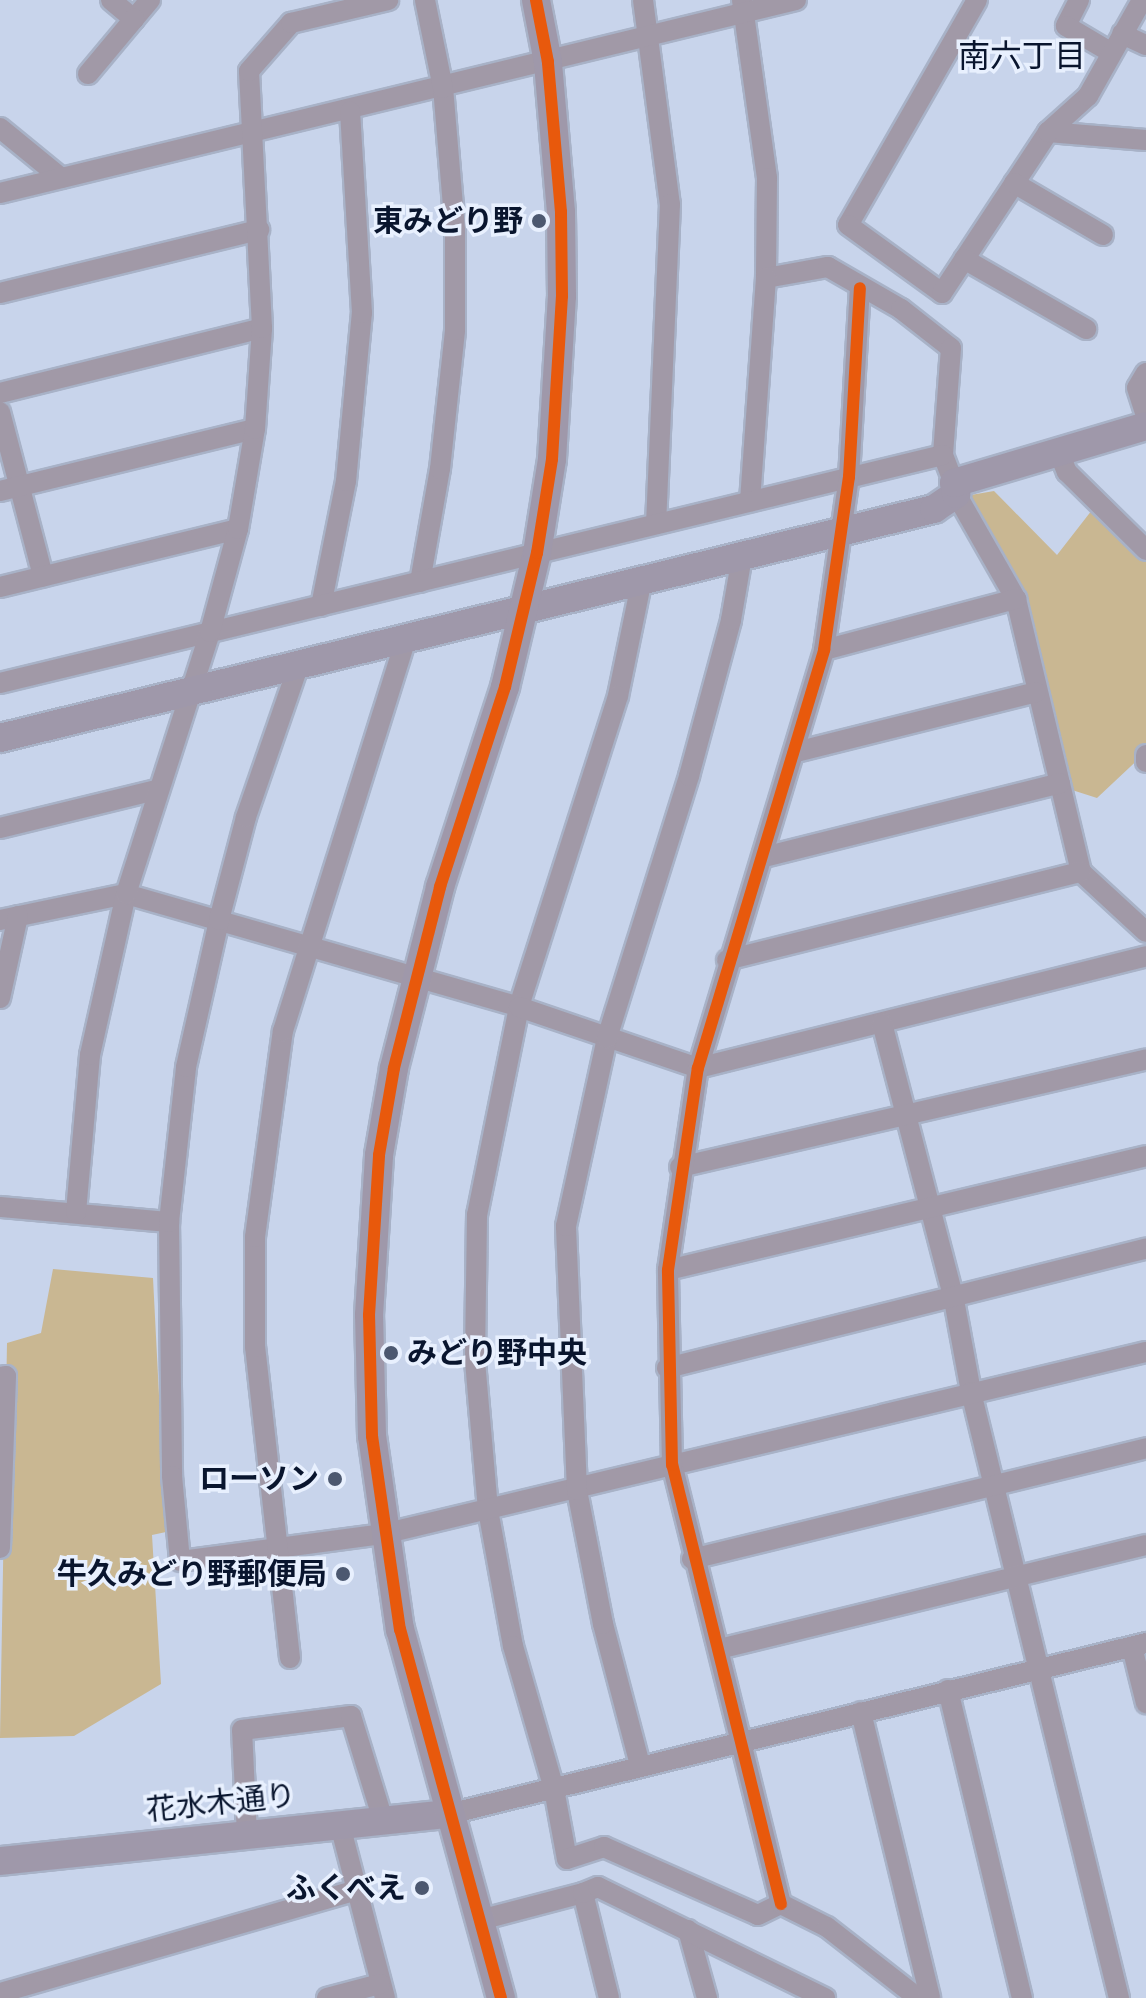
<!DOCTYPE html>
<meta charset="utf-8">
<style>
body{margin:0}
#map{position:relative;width:1146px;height:1998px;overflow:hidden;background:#c8d4eb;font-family:Cabin,"Noto Sans JP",sans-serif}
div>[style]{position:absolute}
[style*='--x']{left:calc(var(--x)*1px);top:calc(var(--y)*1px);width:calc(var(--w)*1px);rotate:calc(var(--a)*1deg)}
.green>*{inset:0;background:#c9b792}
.roads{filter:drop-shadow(2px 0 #a8b2c7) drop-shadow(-2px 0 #a8b2c7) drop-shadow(0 2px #a8b2c7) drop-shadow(0 -2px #a8b2c7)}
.street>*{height:20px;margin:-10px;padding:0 10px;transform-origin:10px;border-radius:10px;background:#a199a7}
.secondary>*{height:28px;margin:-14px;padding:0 14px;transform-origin:14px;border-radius:14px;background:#9f98aa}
.cycleway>*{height:12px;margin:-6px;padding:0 6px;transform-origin:6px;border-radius:6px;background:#e8590c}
.dots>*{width:22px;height:22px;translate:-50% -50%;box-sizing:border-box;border:4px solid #e8f0fe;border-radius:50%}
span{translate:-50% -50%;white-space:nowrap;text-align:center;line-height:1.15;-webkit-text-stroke:7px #e8f0fe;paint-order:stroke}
.poi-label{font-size:30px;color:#09152e;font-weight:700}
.right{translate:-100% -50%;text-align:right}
.left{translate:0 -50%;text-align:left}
.street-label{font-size:30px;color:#09152e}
.neighbourhood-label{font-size:32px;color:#09152e}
</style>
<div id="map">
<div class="green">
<i style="clip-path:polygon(994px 491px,1057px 555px,1092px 510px,1146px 552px,1146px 752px,1097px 798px,1072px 790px,1034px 642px,965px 496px)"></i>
<i style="clip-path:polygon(53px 1269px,153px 1278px,166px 1532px,152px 1535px,161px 1684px,74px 1736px,0 1738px,7px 1343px,41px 1333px)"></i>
</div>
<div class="roads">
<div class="street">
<i style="--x:111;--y:0;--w:30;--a:40"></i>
<i style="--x:134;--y:19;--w:25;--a:-50"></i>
<i style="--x:643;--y:0;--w:206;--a:82.5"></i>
<i style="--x:670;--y:204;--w:320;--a:92.5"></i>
<i style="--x:742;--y:0;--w:180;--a:82"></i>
<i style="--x:767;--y:178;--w:100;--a:90.6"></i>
<i style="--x:766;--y:278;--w:63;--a:-10.1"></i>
<i style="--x:828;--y:267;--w:84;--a:29.9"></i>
<i style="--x:901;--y:309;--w:63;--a:38"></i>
<i style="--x:951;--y:348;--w:107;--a:94.3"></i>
<i style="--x:943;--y:455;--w:30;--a:69"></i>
<i style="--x:977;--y:0;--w:259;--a:119.8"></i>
<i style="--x:848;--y:225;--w:116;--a:35.9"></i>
<i style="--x:942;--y:293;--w:193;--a:-56.6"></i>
<i style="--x:1048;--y:132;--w:98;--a:4.7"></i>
<i style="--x:1079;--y:0;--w:29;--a:117"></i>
<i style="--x:1066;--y:26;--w:53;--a:30.4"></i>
<i style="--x:1122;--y:34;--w:26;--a:25"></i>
<i style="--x:88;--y:74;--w:72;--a:-50.1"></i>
<i style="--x:0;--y:128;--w:79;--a:39.3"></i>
<i style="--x:1048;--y:132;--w:54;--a:-42"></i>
<i style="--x:1088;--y:96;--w:110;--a:-60.6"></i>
<i style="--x:1014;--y:183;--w:103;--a:30.3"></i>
<i style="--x:0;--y:193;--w:819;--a:-13.63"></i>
<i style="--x:964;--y:259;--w:141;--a:29.8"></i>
<i style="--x:0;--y:293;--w:267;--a:-13.7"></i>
<i style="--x:1146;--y:373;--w:17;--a:121"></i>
<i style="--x:1137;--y:388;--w:28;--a:72"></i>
<i style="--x:0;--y:393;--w:270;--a:-13.9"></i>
<i style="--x:0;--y:412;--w:170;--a:75.3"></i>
<i style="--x:1058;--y:450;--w:24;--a:68"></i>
<i style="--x:1067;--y:472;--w:111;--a:44.6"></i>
<i style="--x:0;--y:491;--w:262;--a:-13.7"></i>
<i style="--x:956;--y:494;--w:121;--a:60.3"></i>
<i style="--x:1016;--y:599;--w:281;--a:76.6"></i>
<i style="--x:1081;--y:872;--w:88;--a:42.7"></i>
<i style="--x:750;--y:501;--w:224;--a:-85.9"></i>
<i style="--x:642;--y:579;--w:119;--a:101.6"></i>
<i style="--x:618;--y:696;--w:326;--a:107.7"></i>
<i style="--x:519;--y:1007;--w:212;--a:101.4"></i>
<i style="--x:477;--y:1215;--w:146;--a:90.8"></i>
<i style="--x:475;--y:1361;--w:150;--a:85"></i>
<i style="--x:488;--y:1510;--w:138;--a:79.6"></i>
<i style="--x:513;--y:1646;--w:149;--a:74"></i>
<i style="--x:554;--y:1789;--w:71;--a:79.5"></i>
<i style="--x:567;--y:1859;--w:39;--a:-18"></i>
<i style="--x:604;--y:1847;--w:168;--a:23.8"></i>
<i style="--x:758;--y:1915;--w:25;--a:-26"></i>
<i style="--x:781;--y:1904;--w:51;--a:26.6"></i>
<i style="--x:827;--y:1927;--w:115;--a:38"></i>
<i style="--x:420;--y:582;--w:115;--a:-80"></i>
<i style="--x:440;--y:469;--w:140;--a:-83.8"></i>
<i style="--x:455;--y:330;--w:100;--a:-90"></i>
<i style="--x:455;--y:230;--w:143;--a:-94.8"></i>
<i style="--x:443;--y:88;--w:90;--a:-101.6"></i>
<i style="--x:0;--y:587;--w:245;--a:-13.7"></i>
<i style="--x:321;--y:606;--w:127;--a:-78.7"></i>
<i style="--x:346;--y:481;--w:169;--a:-84.6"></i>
<i style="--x:362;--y:313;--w:202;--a:-93.4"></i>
<i style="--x:824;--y:650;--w:199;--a:-14.9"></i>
<i style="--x:0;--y:683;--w:970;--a:-13.59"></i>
<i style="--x:796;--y:752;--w:247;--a:-14"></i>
<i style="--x:1146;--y:755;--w:7;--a:90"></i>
<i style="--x:0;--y:828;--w:161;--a:-13.7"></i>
<i style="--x:764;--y:857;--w:305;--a:-14"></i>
<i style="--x:0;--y:920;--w:129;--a:-11.7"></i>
<i style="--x:126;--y:894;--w:409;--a:16"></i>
<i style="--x:519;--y:1007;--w:189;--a:18.8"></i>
<i style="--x:698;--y:1068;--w:462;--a:-14"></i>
<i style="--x:727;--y:960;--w:365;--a:-14"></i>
<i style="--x:0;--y:998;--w:84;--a:-77.6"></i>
<i style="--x:882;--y:1023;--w:286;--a:75.4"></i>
<i style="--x:954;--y:1300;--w:94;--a:79.5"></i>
<i style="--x:971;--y:1392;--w:624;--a:76.28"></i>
<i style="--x:680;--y:1167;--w:478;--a:-13"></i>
<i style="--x:0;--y:1207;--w:170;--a:5.1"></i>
<i style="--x:169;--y:1222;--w:254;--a:89.3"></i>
<i style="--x:172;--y:1476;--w:85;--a:84.6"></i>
<i style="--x:180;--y:1561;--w:205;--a:-7.6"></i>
<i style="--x:383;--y:1534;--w:784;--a:-13.42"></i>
<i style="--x:76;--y:1212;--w:158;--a:-84.9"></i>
<i style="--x:90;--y:1055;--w:165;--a:-77.4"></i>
<i style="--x:126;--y:894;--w:275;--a:-72.2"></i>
<i style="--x:210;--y:632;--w:107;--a:-74.8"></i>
<i style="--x:238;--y:529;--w:101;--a:-80.4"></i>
<i style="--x:255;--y:429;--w:101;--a:-86"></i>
<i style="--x:262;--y:328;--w:257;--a:-92.9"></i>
<i style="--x:249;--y:71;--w:64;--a:-48.8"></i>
<i style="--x:291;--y:23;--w:100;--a:-13.3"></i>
<i style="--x:169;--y:1222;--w:156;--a:-83.7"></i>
<i style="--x:186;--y:1067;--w:151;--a:-77.3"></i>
<i style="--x:219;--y:920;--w:106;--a:-75.3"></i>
<i style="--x:246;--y:817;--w:162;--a:-70.9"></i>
<i style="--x:668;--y:1270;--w:491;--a:-13.4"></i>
<i style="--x:667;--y:1368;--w:494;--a:-14"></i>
<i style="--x:0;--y:1377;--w:6;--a:-9"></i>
<i style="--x:6;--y:1376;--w:172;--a:92"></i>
<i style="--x:692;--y:1559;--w:467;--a:-13.7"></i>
<i style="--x:1132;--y:1647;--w:58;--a:76"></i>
<i style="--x:719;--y:1649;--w:439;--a:-13.7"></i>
<i style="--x:290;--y:1658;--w:313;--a:-96.4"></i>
<i style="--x:255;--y:1347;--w:110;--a:-90"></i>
<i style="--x:255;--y:1237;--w:208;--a:-82.3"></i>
<i style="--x:283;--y:1031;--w:412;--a:-72.6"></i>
<i style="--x:948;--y:1690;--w:317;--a:76.5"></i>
<i style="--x:861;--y:1712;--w:294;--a:76.4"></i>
<i style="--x:640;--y:1765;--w:146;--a:-104.7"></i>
<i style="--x:603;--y:1624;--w:136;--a:-101"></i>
<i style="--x:577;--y:1490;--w:264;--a:-92.4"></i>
<i style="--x:566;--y:1226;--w:192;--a:-77.7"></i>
<i style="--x:607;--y:1038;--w:275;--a:-72.6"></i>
<i style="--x:689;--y:776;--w:162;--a:-74.9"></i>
<i style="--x:731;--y:620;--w:65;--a:-80.2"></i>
<i style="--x:449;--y:1814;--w:718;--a:-13.78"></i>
<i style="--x:340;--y:1825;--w:179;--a:75.4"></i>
<i style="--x:247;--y:1835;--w:105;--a:-92.7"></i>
<i style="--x:242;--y:1730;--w:110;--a:-7.3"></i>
<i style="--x:351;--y:1716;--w:109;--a:72.9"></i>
<i style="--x:781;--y:1904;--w:452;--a:-103.9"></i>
<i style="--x:672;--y:1465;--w:195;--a:-91.2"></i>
<i style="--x:668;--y:1270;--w:204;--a:-81.6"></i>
<i style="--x:698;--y:1068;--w:437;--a:-73.2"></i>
<i style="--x:824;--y:650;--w:175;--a:-81.8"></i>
<i style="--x:849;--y:477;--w:189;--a:-86.7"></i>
<i style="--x:480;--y:1920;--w:106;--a:-14.7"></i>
<i style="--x:688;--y:1930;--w:71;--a:74.4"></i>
<i style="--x:0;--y:1993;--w:372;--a:-16.1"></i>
<i style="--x:327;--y:1998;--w:55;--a:-14.8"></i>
<i style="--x:609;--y:1998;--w:108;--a:-103.9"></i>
<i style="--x:583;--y:1893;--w:16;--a:-22"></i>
<i style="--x:598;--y:1887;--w:253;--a:26.1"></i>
</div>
<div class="secondary">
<i style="--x:0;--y:738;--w:962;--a:-13.78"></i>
<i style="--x:934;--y:509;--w:27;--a:-34"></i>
<i style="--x:956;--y:494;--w:11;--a:-100"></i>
<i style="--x:954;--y:483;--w:200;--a:-16.5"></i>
<i style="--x:0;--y:1861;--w:451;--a:-6"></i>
<i style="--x:501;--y:1998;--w:382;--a:-105.3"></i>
<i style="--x:400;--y:1630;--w:196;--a:-98.2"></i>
<i style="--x:372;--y:1436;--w:121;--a:-91.4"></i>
<i style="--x:369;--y:1315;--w:160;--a:-86.4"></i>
<i style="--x:379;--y:1155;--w:88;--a:-80.2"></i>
<i style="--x:394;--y:1068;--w:187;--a:-75.7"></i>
<i style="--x:440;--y:887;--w:210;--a:-72"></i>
<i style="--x:505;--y:687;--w:138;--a:-76.6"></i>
<i style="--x:537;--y:553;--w:95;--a:-80.9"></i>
<i style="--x:552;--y:459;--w:163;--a:-86.5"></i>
<i style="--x:562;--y:296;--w:84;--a:-90.7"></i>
<i style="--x:561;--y:212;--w:151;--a:-95"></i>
<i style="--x:548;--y:62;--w:63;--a:-101"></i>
</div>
</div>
<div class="cycleway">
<i style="--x:781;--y:1904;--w:452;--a:-103.9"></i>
<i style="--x:672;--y:1465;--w:195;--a:-91.2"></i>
<i style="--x:668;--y:1270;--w:204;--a:-81.6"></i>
<i style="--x:698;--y:1068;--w:437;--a:-73.2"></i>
<i style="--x:824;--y:650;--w:175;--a:-81.8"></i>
<i style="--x:849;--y:477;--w:189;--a:-86.7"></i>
<i style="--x:501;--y:1998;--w:382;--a:-105.3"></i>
<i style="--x:400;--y:1630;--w:196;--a:-98.2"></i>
<i style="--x:372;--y:1436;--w:121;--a:-91.4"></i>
<i style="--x:369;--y:1315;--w:160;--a:-86.4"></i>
<i style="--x:379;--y:1155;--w:88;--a:-80.2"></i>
<i style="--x:394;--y:1068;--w:187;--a:-75.7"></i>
<i style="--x:440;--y:887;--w:210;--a:-72"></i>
<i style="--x:505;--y:687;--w:138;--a:-76.6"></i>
<i style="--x:537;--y:553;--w:95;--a:-80.9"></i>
<i style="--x:552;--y:459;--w:163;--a:-86.5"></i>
<i style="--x:562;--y:296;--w:84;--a:-90.7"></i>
<i style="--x:561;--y:212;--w:151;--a:-95"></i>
<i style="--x:548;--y:62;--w:63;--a:-101"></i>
</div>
<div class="dots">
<i style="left:539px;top:221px;background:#4c5870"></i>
<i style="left:391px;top:1353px;background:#4c5870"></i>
<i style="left:335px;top:1479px;background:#4c5870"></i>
<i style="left:343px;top:1574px;background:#4c5870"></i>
<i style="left:422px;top:1888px;background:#4c5870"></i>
</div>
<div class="poi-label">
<span class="right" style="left:523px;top:221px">東みどり野</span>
<span class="left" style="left:407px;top:1353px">みどり野中央</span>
<span class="right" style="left:319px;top:1479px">ローソン</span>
<span class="right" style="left:327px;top:1574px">牛久みどり野郵便局</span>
<span class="right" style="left:406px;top:1888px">ふくべえ</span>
</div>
<div class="street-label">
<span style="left:221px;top:1803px;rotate:-6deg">花水木通り</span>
</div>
<div class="neighbourhood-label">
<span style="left:1022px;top:56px">南六丁目</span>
</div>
</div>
